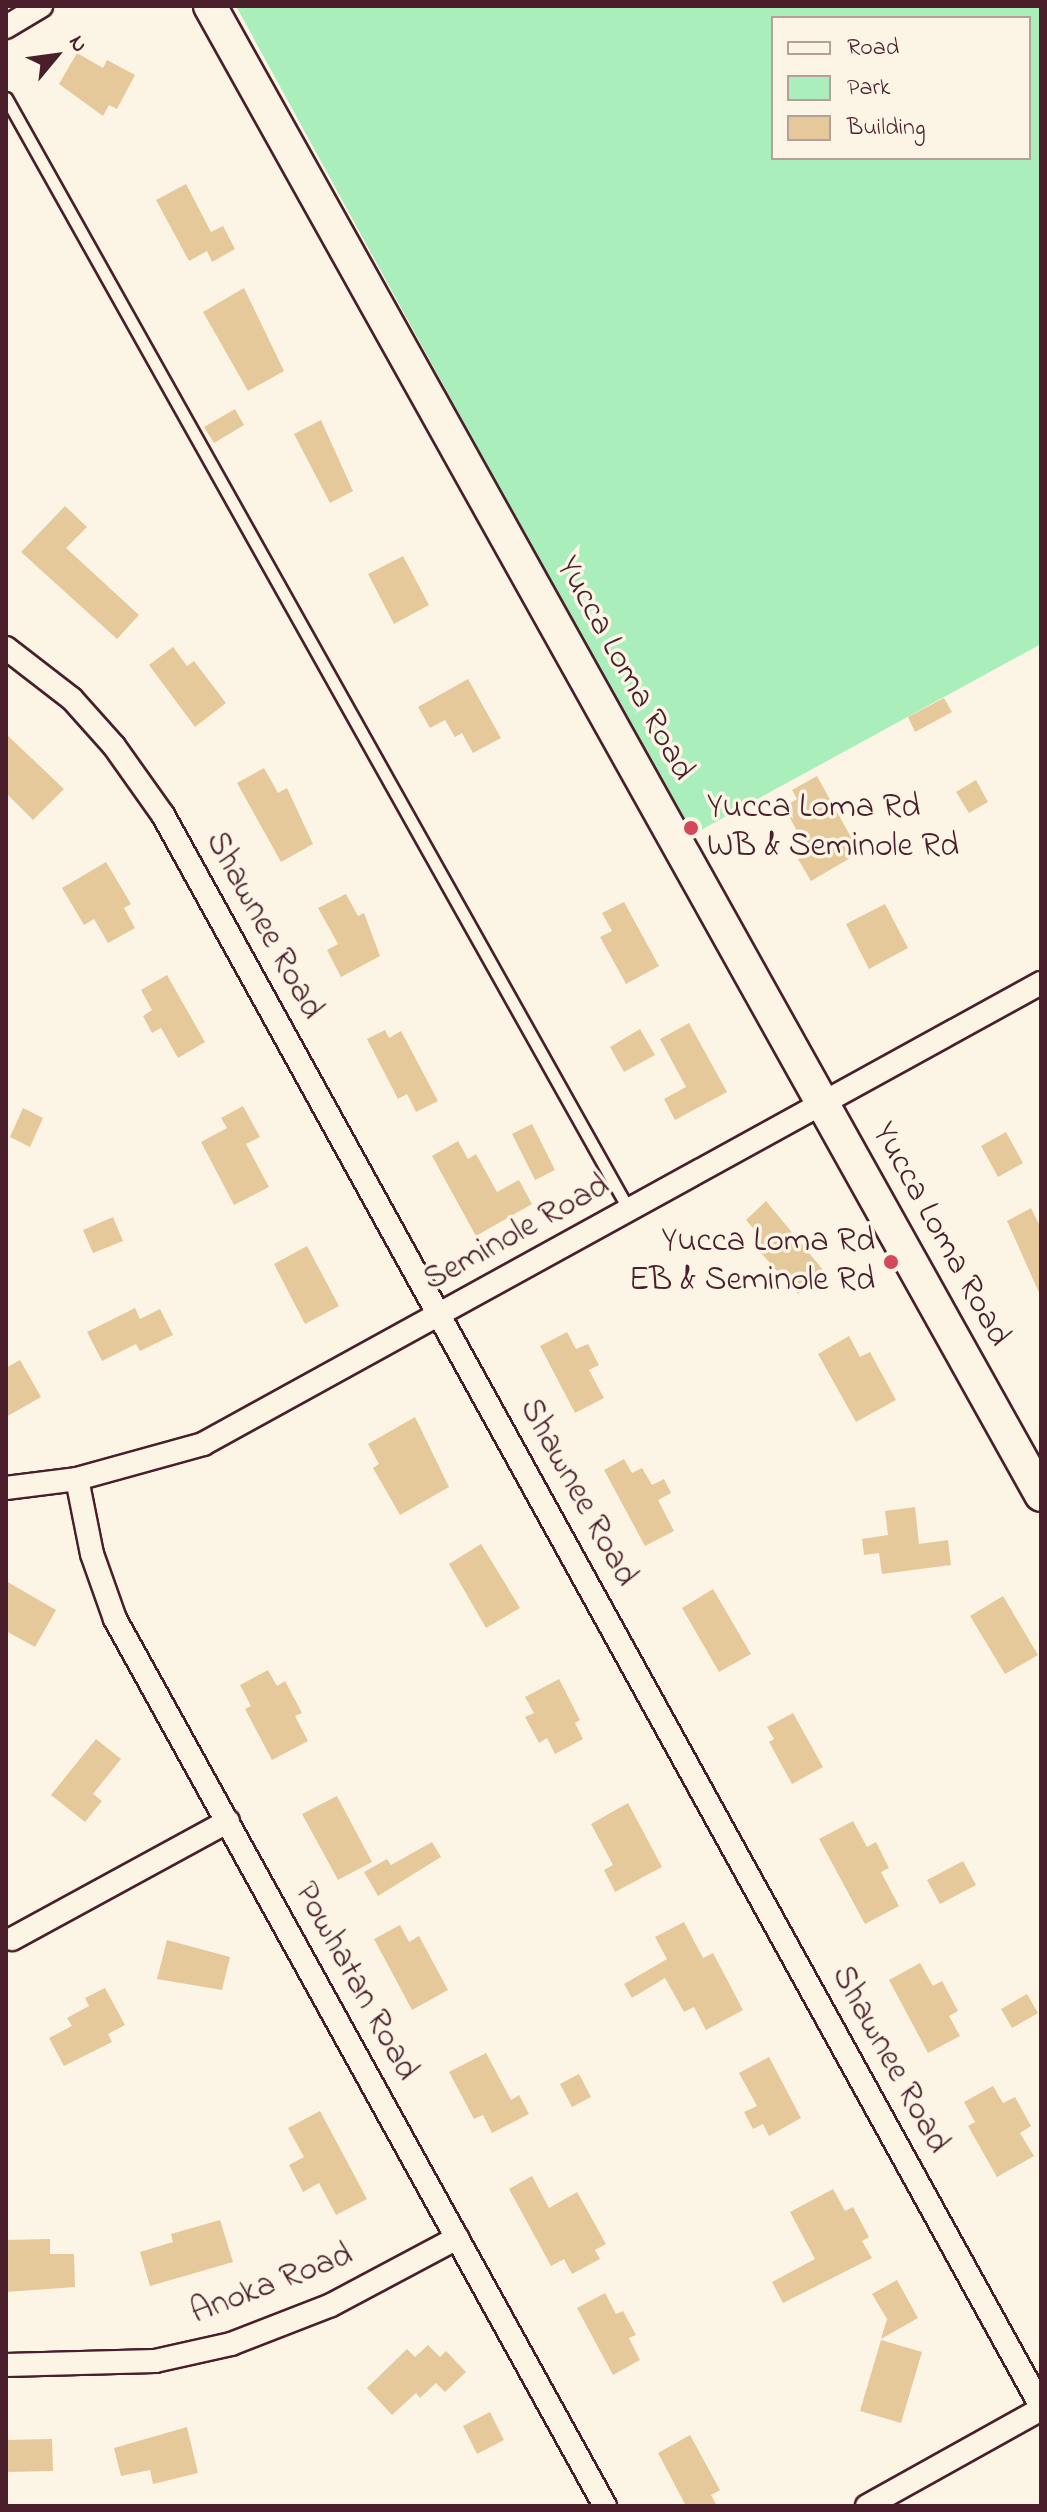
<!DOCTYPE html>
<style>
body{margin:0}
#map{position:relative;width:1047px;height:2512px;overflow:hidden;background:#fcf5e5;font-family:"Indie Flower",sans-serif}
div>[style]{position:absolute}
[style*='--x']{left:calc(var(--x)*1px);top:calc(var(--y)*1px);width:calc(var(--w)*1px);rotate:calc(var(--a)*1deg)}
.green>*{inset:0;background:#aaefbb}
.building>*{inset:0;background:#e6c99a}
.roads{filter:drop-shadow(2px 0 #4a1f2b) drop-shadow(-2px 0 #4a1f2b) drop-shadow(0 2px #4a1f2b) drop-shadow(0 -2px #4a1f2b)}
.service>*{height:11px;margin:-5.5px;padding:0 5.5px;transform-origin:5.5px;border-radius:5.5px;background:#fcf5e5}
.minor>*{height:22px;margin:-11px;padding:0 11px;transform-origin:11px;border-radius:11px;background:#fcf5e5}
.secondary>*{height:32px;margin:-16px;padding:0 16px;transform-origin:16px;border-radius:16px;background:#fcf5e5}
.dots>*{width:22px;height:22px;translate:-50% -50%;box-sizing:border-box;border:4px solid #fcf5e5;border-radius:50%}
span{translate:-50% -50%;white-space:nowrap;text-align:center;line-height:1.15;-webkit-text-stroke:7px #fcf5e5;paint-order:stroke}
.street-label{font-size:34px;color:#4a1f2b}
.poi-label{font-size:34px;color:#4a1f2b}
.left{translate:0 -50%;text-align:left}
.right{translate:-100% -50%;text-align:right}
.frame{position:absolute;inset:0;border:8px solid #4a1f2b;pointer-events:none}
.legend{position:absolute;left:771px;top:16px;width:260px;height:144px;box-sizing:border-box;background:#fcf5e5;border:2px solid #b59f9b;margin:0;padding:10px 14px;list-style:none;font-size:24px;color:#4a1f2b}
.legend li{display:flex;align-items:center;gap:16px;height:40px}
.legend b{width:40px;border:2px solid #b59f9b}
.north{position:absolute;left:16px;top:16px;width:80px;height:80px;-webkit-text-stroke:6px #fcf5e5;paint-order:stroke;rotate:61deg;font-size:22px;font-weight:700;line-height:32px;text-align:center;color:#4a1f2b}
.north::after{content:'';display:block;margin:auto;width:28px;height:36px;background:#4a1f2b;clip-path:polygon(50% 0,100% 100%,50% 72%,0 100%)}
</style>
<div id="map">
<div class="green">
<i style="clip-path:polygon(evenodd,236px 6px,1041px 6px,1041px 644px,690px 836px,236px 6px,773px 18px,1029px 18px,1029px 158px,773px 158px,773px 18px)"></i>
</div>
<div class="building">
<i style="clip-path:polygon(77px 53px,103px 68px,107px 60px,135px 75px,117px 109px,109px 105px,103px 116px,59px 84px)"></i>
<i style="clip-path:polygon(186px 184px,211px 232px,223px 226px,235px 249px,212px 262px,207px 251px,189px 261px,156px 200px)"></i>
<i style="clip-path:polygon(244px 288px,284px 371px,248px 391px,203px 312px)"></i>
<i style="clip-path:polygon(235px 409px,244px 425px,214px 443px,204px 427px)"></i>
<i style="clip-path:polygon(321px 420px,353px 491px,330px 503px,294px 434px)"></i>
<i style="clip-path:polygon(65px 506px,87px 527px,66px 548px,139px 615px,117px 639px,21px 552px)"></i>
<i style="clip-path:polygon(403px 556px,429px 605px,394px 624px,368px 574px)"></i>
<i style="clip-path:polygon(173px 647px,187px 666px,194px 661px,226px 703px,195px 727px,149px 665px)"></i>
<i style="clip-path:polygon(468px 679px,501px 738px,473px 753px,462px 733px,455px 737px,445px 720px,430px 728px,418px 707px)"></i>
<i style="clip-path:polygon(944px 698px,952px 712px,915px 732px,908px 717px)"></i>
<i style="clip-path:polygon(6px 734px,64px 789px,33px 820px,6px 793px)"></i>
<i style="clip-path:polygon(264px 768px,278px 793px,287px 788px,313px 844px,281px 862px,237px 783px)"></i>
<i style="clip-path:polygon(817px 776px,852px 839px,845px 844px,852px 857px,811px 881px,798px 859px,809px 853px,784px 807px,797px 799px,792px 790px)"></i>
<i style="clip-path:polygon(976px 780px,988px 802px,969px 813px,956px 792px)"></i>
<i style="clip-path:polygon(106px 862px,131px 904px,124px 908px,135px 928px,108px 943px,94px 919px,84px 925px,62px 888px)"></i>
<i style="clip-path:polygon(346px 894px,358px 916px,364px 913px,380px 956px,341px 977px,327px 950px,338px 944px,318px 908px)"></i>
<i style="clip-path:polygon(624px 902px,659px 966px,626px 984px,600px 937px,612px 931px,602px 913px)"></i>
<i style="clip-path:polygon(885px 904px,908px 948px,869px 969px,846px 924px)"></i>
<i style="clip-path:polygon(167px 975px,205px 1042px,178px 1058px,161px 1028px,152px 1033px,143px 1016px,152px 1010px,141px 990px)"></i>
<i style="clip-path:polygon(689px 1023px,727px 1092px,675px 1120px,664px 1099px,686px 1087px,660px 1039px)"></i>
<i style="clip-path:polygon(640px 1029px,655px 1055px,624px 1072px,610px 1047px)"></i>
<i style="clip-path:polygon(385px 1030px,389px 1038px,401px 1031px,438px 1101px,416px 1112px,407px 1094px,398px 1099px,367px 1039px)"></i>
<i style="clip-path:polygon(243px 1106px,260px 1137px,246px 1144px,269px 1187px,234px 1205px,201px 1142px,227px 1128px,221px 1118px)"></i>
<i style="clip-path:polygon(23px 1108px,43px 1118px,30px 1147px,10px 1137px)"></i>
<i style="clip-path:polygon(532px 1124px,555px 1170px,535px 1180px,512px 1134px)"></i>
<i style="clip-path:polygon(1006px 1132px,1023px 1163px,998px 1177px,981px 1146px)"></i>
<i style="clip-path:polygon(458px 1141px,468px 1159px,476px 1154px,497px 1192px,519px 1180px,532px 1204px,476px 1236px,432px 1156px)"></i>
<i style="clip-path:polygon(766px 1201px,824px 1271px,798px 1294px,752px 1243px,760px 1236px,746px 1220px)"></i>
<i style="clip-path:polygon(1031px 1208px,1041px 1228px,1041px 1297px,1007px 1221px)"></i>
<i style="clip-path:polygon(113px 1217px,123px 1241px,93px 1253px,83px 1230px)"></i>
<i style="clip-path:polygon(307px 1246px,339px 1306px,305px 1324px,274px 1264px)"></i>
<i style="clip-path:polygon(135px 1308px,140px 1319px,160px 1309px,173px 1335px,140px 1351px,136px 1344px,102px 1361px,87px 1332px)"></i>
<i style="clip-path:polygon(567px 1332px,576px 1349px,588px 1344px,599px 1365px,589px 1370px,604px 1398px,575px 1413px,540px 1346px)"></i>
<i style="clip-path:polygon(849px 1336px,860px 1357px,870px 1352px,896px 1400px,856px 1422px,818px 1354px)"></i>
<i style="clip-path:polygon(20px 1360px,41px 1397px,6px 1417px,6px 1368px)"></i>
<i style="clip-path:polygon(415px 1417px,449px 1487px,400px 1515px,373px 1468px,379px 1464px,368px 1444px)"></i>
<i style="clip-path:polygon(624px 1459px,632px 1473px,642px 1468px,652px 1485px,664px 1479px,671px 1493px,658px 1500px,674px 1531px,645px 1546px,604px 1470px)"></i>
<i style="clip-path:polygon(915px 1507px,919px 1544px,948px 1540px,951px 1565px,882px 1574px,879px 1553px,864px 1555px,862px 1539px,888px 1535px,885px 1511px)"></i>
<i style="clip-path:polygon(481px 1544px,520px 1608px,486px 1628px,449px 1564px)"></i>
<i style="clip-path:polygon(6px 1581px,56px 1610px,35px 1647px,6px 1631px)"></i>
<i style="clip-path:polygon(713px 1589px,751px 1654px,719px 1672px,682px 1608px)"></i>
<i style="clip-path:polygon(1003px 1596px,1038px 1655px,1005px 1674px,970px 1616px)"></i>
<i style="clip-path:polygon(268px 1670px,277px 1686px,285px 1681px,302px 1713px,295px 1716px,308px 1741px,272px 1760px,245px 1709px,251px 1706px,240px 1685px)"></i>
<i style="clip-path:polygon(559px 1679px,580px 1720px,575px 1723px,583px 1739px,555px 1754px,547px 1738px,539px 1743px,525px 1717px,534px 1713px,525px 1697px)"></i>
<i style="clip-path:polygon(793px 1713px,823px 1767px,792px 1784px,769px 1742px,774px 1739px,767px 1727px)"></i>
<i style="clip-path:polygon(96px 1739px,121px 1759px,93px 1794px,102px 1801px,85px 1822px,51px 1795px)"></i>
<i style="clip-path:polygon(337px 1796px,372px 1862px,338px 1880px,302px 1814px)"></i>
<i style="clip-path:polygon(628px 1803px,662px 1867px,615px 1892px,604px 1870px,613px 1865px,591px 1824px)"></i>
<i style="clip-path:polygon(853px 1821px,867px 1847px,876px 1842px,889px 1868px,881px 1872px,899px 1906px,865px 1924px,819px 1839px)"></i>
<i style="clip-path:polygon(432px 1842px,441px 1857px,378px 1896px,364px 1872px,387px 1859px,391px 1865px)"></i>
<i style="clip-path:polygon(963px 1861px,976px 1885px,940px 1904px,927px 1880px)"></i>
<i style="clip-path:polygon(684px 1922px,703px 1958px,713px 1953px,743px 2010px,706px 2030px,694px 2007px,684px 2012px,665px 1978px,632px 1998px,624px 1984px,667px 1959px,655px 1937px)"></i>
<i style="clip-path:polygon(400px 1925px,409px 1942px,419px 1936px,448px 1990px,412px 2010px,374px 1939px)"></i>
<i style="clip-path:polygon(167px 1940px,230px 1957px,222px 1990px,157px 1979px)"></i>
<i style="clip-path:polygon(920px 1963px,933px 1986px,942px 1981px,958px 2011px,949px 2016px,960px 2036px,928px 2053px,889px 1980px)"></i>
<i style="clip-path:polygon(105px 1988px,125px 2025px,108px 2034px,112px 2042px,64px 2066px,49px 2038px,72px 2026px,67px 2018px,89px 2006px,85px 1998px)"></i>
<i style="clip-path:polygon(1027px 1994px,1038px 2013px,1012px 2028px,1001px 2009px)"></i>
<i style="clip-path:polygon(486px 2053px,511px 2100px,519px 2095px,529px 2114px,492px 2133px,483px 2115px,474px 2119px,449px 2072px)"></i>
<i style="clip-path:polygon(769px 2057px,801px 2118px,769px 2136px,763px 2124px,753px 2129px,744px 2112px,757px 2106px,739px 2073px)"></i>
<i style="clip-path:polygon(579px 2074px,591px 2097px,572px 2107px,560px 2084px)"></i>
<i style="clip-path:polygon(993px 2086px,1003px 2103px,1015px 2097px,1031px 2126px,1020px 2133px,1034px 2156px,997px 2177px,968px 2126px,975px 2122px,964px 2102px)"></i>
<i style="clip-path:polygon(320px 2111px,367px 2199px,336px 2215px,319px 2183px,303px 2192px,289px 2165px,304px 2157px,288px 2128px)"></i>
<i style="clip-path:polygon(532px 2176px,549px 2208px,577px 2192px,606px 2244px,595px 2250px,600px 2259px,572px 2274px,564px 2259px,551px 2266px,509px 2189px)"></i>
<i style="clip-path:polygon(833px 2189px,845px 2211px,853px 2207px,869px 2237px,862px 2241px,872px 2258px,783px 2303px,772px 2282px,815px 2259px,790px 2212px)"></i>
<i style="clip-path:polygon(220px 2220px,233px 2262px,150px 2286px,140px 2252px,173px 2242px,171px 2234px)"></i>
<i style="clip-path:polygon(50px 2239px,50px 2254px,74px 2254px,75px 2287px,6px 2292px,6px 2240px)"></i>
<i style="clip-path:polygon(897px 2280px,918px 2318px,881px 2339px,887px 2319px,872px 2294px)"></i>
<i style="clip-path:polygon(605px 2293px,616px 2314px,623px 2311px,636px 2335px,629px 2338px,640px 2360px,613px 2375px,577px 2308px)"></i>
<i style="clip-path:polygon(881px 2340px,922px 2352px,901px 2423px,860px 2411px)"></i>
<i style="clip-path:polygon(428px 2345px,440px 2357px,446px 2351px,466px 2372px,445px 2392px,436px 2383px,420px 2398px,416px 2393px,392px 2415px,367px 2388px,407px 2349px,415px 2357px)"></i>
<i style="clip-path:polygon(490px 2412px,504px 2440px,477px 2454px,463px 2426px)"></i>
<i style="clip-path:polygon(187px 2427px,198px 2473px,153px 2484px,150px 2470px,121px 2476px,114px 2448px)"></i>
<i style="clip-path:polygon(690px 2435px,720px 2490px,711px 2495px,717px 2506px,686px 2506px,658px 2453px)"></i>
<i style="clip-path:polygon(52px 2439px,53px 2471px,6px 2472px,6px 2440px)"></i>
</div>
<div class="roads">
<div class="service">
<i style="--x:6;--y:98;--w:1275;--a:60.74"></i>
</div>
<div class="minor">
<i style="--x:6;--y:27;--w:41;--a:-31"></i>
<i style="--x:6;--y:648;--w:83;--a:37.7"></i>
<i style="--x:72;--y:699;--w:63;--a:48.2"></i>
<i style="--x:114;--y:746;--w:85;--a:54.6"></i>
<i style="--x:163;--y:815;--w:1817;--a:61.11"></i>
<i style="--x:77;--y:1479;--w:76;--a:78.7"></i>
<i style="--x:92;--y:1554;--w:69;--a:70.5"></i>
<i style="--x:115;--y:1619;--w:1013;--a:61.08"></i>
<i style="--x:6;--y:1488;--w:72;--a:-7.2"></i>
<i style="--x:77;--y:1479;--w:131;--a:-15.5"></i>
<i style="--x:203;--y:1444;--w:956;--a:-28.82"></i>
<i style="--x:12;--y:1939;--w:246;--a:-28.6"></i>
<i style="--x:6;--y:2365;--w:149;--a:-1.5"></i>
<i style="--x:155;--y:2361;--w:78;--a:-12.6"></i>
<i style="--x:231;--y:2344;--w:107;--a:-21.3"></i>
<i style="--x:331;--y:2305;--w:143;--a:-28"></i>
<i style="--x:867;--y:2506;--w:199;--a:-29.1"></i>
</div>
<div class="secondary">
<i style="--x:210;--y:6;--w:1705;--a:60.83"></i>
</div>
</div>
<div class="dots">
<i style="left:691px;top:828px;background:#d1495b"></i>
<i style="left:891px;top:1262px;background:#d1495b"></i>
</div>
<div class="street-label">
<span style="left:624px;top:669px;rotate:61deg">Yucca Loma Road</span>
<span style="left:263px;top:926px;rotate:61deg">Shawnee Road</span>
<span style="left:517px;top:1234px;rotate:-29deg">Seminole Road</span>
<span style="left:940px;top:1235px;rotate:61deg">Yucca Loma Road</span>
<span style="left:577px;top:1493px;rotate:61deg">Shawnee Road</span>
<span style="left:355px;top:1982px;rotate:61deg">Powhatan Road</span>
<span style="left:889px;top:2060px;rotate:61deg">Shawnee Road</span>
<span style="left:272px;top:2285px;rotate:-21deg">Anoka Road</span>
</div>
<div class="poi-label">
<span class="left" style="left:707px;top:828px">Yucca Loma Rd<br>WB &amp; Seminole Rd</span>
<span class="right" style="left:875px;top:1262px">Yucca Loma Rd<br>EB &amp; Seminole Rd</span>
</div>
<div class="frame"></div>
<ul class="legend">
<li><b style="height:10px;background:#fcf5e5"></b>Road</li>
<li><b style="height:22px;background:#aaefbb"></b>Park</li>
<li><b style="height:22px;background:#e6c99a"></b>Building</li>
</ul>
<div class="north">N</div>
</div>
